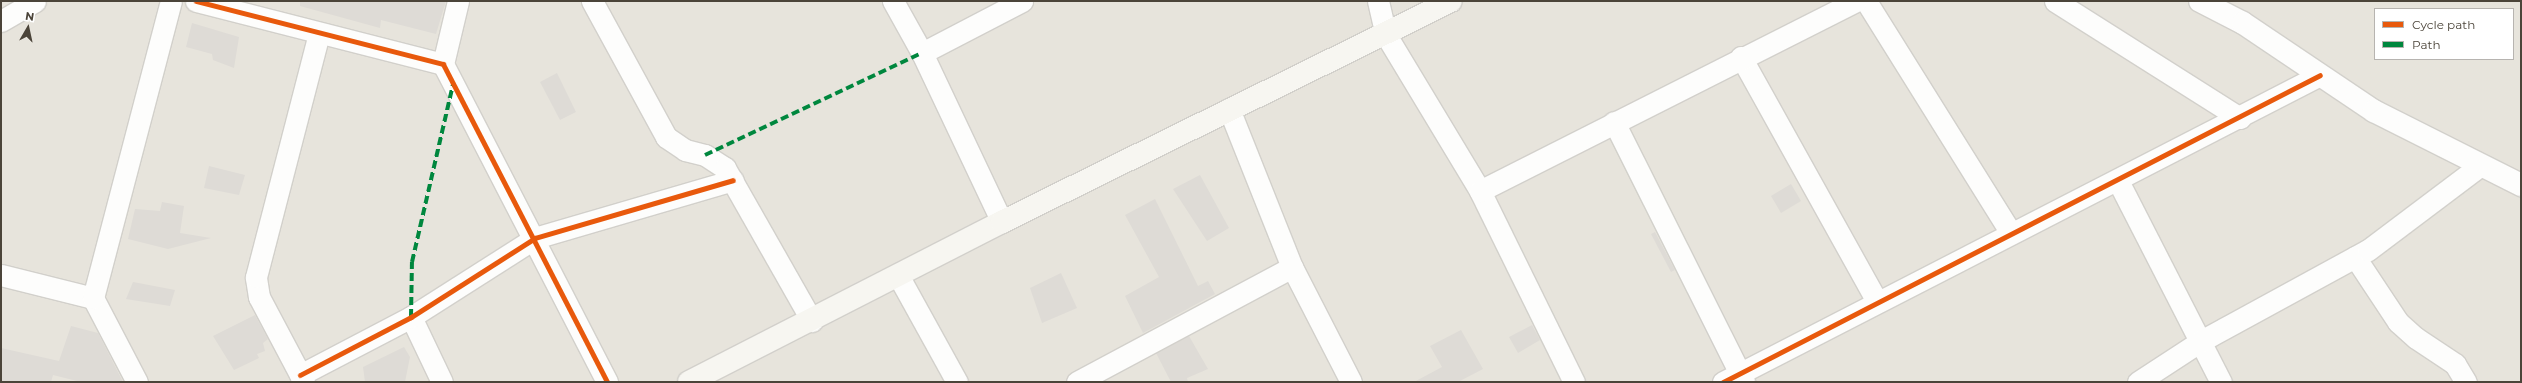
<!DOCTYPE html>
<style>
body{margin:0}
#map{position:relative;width:2522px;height:383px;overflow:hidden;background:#f4f2ee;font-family:Montserrat,sans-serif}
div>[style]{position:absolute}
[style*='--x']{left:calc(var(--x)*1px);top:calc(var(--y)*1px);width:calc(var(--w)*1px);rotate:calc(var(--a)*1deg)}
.residential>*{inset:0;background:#e7e4dc}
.building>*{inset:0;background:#dedbd6}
.roads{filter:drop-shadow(1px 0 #d2d0cb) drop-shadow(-1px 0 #d2d0cb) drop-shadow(0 1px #d2d0cb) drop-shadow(0 -1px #d2d0cb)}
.minor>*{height:21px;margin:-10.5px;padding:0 10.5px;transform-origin:10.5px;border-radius:10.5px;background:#fdfdfc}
.tertiary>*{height:22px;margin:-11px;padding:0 11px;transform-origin:11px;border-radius:11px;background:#fdfdfc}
.secondary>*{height:22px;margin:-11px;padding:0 11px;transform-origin:11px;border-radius:11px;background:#f7f6f1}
.quiet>*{height:4px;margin-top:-2px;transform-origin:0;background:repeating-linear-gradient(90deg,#00873e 0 8px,transparent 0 12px)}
.cycleway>*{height:5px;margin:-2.5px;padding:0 2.5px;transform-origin:2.5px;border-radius:2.5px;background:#e8590c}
span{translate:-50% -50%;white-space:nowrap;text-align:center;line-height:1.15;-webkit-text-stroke:3px #fff;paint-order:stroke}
.frame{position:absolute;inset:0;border:2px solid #4b4439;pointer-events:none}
.legend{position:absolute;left:2374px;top:8px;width:140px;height:52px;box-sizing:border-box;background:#fff;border:1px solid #b7b4b0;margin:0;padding:5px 7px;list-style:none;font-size:12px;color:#4b4439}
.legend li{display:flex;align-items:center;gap:8px;height:20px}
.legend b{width:20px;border:1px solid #b7b4b0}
.north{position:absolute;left:8px;top:8px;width:40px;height:40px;-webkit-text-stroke:3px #fff;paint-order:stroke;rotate:9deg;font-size:11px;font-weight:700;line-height:16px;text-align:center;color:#4b4439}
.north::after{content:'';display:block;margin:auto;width:14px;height:18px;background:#4b4439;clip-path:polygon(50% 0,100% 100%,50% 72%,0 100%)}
</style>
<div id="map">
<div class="residential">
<i style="clip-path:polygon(evenodd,1px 1px,2521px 1px,2521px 382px,1px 382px,1px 1px,2375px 9px,2513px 9px,2513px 59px,2375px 59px,2375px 9px)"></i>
</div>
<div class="building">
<i style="clip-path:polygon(300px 1px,446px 1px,436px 34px,381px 20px,380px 28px,300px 6px)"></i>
<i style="clip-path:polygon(192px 23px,239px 37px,234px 68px,213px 60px,212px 54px,186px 47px)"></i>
<i style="clip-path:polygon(557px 73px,576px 112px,560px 120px,540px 82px)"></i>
<i style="clip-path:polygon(209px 166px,245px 175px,239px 195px,204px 188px)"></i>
<i style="clip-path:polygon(1200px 175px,1229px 228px,1207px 241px,1173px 189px)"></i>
<i style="clip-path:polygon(1791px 184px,1801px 201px,1781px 213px,1771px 196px)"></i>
<i style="clip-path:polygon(1155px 199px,1198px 286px,1208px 281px,1215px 294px,1143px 333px,1125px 296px,1159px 277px,1125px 215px)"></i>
<i style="clip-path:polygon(162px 202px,184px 206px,180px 233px,211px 238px,168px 249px,128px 239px,135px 209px,160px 211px)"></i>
<i style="clip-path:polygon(1655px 232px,1675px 270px,1671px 272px,1651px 234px)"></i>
<i style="clip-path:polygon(1061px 273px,1077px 308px,1042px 323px,1030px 288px)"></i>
<i style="clip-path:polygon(133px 282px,175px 290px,170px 306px,126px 299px)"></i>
<i style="clip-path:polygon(255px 315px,268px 339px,263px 343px,265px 351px,257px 354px,259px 358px,234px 370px,213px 336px)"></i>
<i style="clip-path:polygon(1532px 325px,1540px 340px,1518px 353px,1509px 337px)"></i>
<i style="clip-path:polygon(71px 326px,98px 333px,123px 382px,81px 382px,53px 375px,51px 382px,1px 382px,1px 348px,59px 361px)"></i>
<i style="clip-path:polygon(1461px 330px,1483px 369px,1458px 382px,1414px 382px,1442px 367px,1430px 346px)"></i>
<i style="clip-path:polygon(1189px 336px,1208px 369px,1187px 378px,1188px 382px,1171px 382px,1156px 353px)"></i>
<i style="clip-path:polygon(404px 347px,410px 357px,405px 382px,365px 382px,363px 367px)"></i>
</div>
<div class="roads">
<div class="minor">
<i style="--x:196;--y:1;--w:255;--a:14.3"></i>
<i style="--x:443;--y:64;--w:358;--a:62.7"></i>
<i style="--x:592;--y:1;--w:155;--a:61.4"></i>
<i style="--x:666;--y:137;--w:23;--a:34"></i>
<i style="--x:685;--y:150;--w:21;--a:14"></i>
<i style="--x:705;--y:155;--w:24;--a:33"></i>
<i style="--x:725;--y:168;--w:176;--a:60.4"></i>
<i style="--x:893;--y:1;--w:60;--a:60.9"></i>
<i style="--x:922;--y:53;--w:187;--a:64.7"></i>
<i style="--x:1378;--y:1;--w:35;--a:77"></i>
<i style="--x:1386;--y:35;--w:182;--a:58.9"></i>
<i style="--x:1480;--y:191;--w:213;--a:63.8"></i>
<i style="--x:1866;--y:1;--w:274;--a:58"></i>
<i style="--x:2055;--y:1;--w:219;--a:32.3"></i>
<i style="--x:1;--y:21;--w:39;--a:-30"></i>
<i style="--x:922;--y:53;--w:113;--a:-27.5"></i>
<i style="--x:1741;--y:57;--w:279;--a:60.9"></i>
<i style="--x:443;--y:64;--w:65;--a:-76.6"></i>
<i style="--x:1229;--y:109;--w:170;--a:68.3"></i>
<i style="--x:1292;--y:267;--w:129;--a:62.8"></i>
<i style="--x:1614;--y:122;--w:291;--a:63.4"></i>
<i style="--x:2118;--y:181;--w:226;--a:62.9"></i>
<i style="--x:1480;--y:191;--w:421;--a:-26.8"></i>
<i style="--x:2355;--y:257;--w:78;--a:56.5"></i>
<i style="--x:2398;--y:322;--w:24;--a:42"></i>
<i style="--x:2416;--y:338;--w:47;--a:33.7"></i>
<i style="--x:2455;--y:364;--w:21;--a:59"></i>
<i style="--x:1;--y:275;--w:95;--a:14"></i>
<i style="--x:899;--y:277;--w:120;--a:61.1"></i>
<i style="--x:411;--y:317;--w:72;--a:64.5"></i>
<i style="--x:300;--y:375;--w:125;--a:-27.6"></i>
<i style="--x:411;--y:317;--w:147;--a:-32.5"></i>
<i style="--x:535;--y:238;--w:206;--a:-16.3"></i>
<i style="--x:137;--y:382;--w:95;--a:-117.6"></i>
<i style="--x:93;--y:298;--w:307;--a:-75.3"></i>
<i style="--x:304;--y:382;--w:96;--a:-117.9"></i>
<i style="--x:259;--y:297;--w:20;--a:-99"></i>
<i style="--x:256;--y:277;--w:252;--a:-75.5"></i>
<i style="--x:1077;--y:382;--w:244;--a:-28.1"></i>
<i style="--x:1723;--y:382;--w:671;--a:-27.21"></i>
<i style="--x:2138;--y:382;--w:75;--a:-33.1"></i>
<i style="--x:2201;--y:341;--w:190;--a:-28.6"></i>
<i style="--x:2368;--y:250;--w:141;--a:-37"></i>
</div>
<div class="tertiary">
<i style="--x:2200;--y:1;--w:48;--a:27.1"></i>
<i style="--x:2243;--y:23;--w:158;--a:33.9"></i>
<i style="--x:2374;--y:111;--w:165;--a:26.7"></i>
</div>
<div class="secondary">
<i style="--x:689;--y:382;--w:352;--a:-27.1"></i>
<i style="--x:1002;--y:222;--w:500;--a:-26.21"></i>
</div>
</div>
<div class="quiet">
<i style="--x:705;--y:155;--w:240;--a:-25.2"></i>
<i style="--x:411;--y:317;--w:55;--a:-89"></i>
<i style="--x:412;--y:262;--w:183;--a:-77"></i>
</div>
<div class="cycleway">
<i style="--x:196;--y:1;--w:255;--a:14.3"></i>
<i style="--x:443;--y:64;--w:358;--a:62.7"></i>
<i style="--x:300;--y:375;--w:125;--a:-27.6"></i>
<i style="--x:411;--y:317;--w:147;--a:-32.5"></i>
<i style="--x:535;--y:238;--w:206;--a:-16.3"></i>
<i style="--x:1723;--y:382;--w:671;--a:-27.21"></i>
</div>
<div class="frame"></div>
<ul class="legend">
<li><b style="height:5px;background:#e8590c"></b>Cycle path</li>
<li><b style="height:5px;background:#00873e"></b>Path</li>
</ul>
<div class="north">N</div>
</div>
